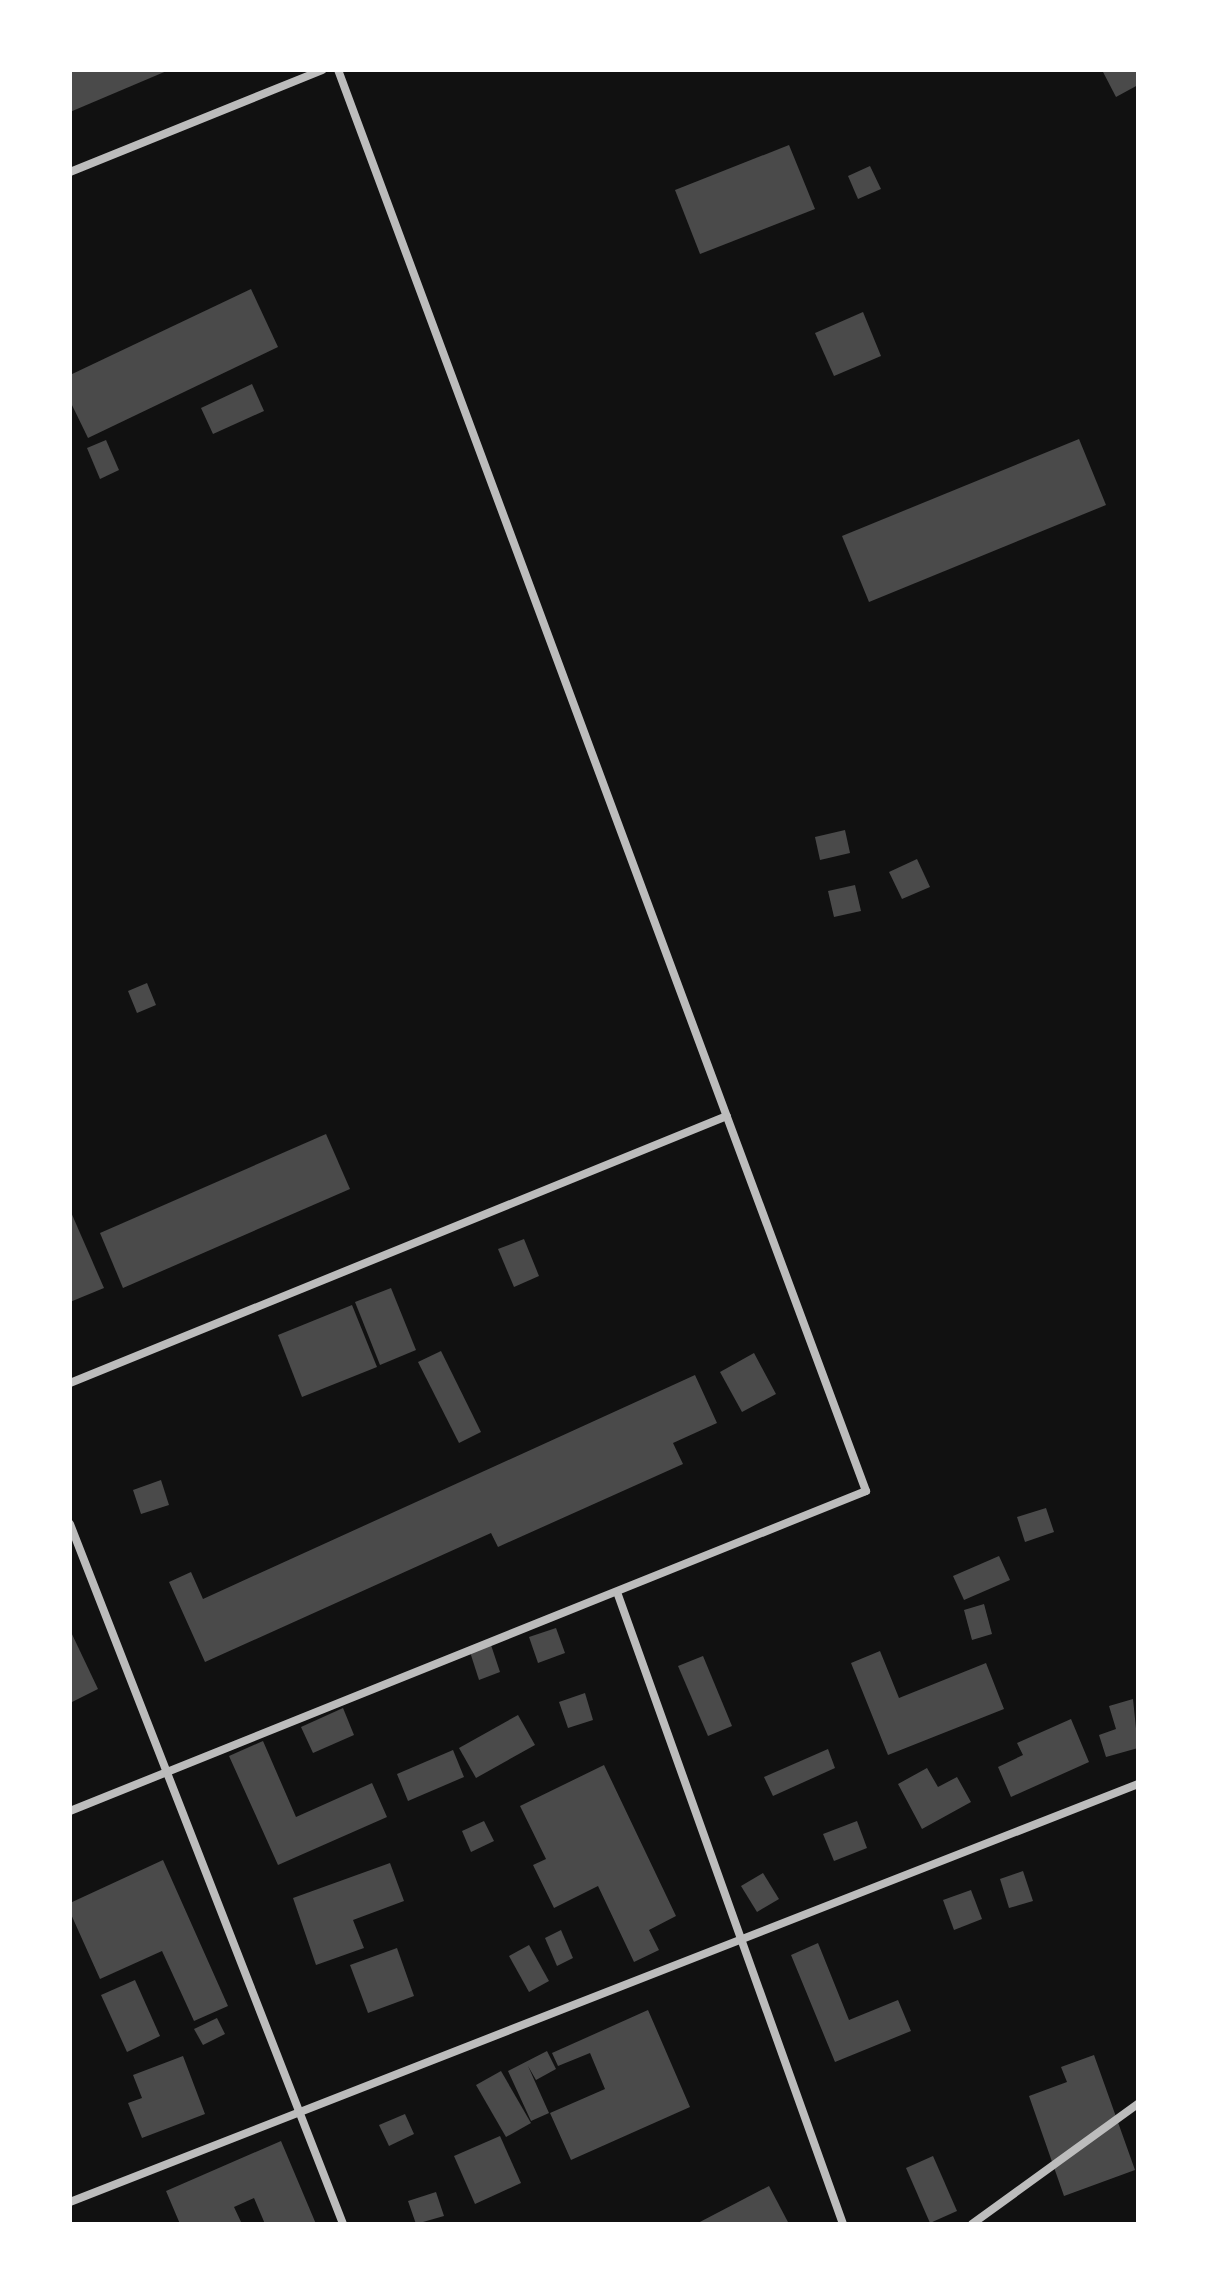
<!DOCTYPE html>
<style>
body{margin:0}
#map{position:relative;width:1208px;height:2294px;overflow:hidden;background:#111;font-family:"Roboto Condensed",sans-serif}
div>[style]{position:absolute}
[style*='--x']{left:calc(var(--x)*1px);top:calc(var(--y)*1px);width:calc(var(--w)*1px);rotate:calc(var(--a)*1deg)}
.building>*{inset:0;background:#4a4a4a}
.minor>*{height:8px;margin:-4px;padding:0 4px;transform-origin:4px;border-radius:4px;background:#bcbcbc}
span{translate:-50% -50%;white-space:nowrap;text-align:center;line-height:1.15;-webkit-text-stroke:6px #fff;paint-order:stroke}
.frame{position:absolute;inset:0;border:72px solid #fff;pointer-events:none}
</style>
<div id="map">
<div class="building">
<i style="clip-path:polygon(70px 70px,169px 70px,70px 112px)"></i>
<i style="clip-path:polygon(1102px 70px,1138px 70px,1138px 85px,1116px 97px)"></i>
<i style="clip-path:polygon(789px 145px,815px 209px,700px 254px,675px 190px)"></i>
<i style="clip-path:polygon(870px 166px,881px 189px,858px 199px,848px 176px)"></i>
<i style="clip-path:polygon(251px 289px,278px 347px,88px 438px,70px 401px,70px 375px)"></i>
<i style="clip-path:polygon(863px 312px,881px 356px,834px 376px,815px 333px)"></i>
<i style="clip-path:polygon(252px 384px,264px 411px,213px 434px,201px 408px)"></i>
<i style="clip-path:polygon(1079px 439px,1106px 505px,869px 602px,842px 536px)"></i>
<i style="clip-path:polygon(106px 440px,119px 470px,100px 479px,87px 448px)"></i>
<i style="clip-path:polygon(845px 830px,850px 853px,820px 860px,815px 837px)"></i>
<i style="clip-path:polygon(917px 859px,930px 887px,902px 899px,889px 872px)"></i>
<i style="clip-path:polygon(855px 885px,861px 911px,834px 917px,828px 891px)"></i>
<i style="clip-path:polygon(147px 983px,156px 1005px,137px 1013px,128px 991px)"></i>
<i style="clip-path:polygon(326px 1134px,350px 1189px,123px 1288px,100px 1233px)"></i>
<i style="clip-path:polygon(70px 1210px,104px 1288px,70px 1302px)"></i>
<i style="clip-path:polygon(524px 1239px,539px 1276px,514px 1287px,498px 1249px)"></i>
<i style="clip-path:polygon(391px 1288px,416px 1350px,380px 1365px,355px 1302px)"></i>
<i style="clip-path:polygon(352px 1305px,377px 1367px,302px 1397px,278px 1335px)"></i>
<i style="clip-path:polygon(441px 1351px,481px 1432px,459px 1443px,418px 1362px)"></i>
<i style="clip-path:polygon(754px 1353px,776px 1394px,742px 1412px,720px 1372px)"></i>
<i style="clip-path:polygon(695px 1375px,717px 1423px,673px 1443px,683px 1464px,498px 1547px,491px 1533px,205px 1662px,169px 1582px,191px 1572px,203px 1599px)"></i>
<i style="clip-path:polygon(161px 1480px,169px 1505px,141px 1514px,133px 1490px)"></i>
<i style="clip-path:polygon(1046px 1508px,1054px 1532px,1025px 1542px,1017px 1517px)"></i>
<i style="clip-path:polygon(999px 1556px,1010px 1580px,964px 1600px,953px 1576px)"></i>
<i style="clip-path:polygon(984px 1604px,992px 1634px,972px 1640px,964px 1610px)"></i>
<i style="clip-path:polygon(556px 1628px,565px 1653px,538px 1663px,529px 1637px)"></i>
<i style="clip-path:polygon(70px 1630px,98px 1689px,70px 1703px)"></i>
<i style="clip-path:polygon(491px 1645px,500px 1672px,479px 1680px,470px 1652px)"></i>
<i style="clip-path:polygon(880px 1651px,899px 1698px,986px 1663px,1004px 1709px,888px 1755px,851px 1663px)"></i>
<i style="clip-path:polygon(703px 1656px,732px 1726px,708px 1736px,678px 1666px)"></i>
<i style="clip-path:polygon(585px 1693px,593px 1720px,568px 1728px,559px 1702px)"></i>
<i style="clip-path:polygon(1133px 1699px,1138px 1748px,1106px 1757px,1099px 1735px,1116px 1729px,1109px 1706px)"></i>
<i style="clip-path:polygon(343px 1708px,354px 1735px,313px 1753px,301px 1727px)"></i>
<i style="clip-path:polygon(518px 1715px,535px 1745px,476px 1778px,459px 1748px)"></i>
<i style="clip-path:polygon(1071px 1719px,1089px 1762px,1011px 1797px,998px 1767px,1023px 1755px,1017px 1743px)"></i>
<i style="clip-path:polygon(263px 1741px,296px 1817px,372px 1783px,387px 1817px,278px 1865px,229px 1756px)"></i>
<i style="clip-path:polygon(828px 1749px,835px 1768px,773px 1796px,764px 1777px)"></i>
<i style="clip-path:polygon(453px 1750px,464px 1777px,408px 1801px,397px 1774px)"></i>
<i style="clip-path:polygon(604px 1765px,676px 1916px,649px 1930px,659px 1950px,634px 1962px,598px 1886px,554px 1908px,533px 1865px,546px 1859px,520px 1806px)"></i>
<i style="clip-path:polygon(927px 1768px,938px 1787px,957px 1777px,971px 1802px,922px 1829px,898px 1784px)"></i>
<i style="clip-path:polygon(484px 1821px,494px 1841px,471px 1852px,462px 1831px)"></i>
<i style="clip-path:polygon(857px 1821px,867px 1848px,834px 1861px,823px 1834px)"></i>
<i style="clip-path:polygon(163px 1860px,228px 2006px,194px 2021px,162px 1951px,100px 1979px,70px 1912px,70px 1903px)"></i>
<i style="clip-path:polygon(390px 1863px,404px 1901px,353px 1920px,364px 1948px,316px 1965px,293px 1898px)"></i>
<i style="clip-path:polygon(1023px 1871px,1033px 1901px,1009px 1908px,1000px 1879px)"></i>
<i style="clip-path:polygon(763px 1873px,779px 1899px,757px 1912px,741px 1886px)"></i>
<i style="clip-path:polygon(971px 1890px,982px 1919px,954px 1930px,943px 1900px)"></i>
<i style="clip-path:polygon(561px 1930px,573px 1958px,557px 1966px,545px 1938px)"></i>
<i style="clip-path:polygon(818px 1943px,849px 2020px,898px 2000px,911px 2031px,835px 2062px,791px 1955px)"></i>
<i style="clip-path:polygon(529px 1945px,549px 1981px,529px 1992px,509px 1956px)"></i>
<i style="clip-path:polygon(397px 1948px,414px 1996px,368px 2013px,350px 1965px)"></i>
<i style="clip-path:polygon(135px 1980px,160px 2036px,127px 2052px,101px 1995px)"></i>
<i style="clip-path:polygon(648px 2010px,690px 2107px,571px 2160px,550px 2113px,605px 2089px,590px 2053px,558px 2066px,552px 2053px)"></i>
<i style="clip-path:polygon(217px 2018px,225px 2034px,203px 2045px,194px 2029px)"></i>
<i style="clip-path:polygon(547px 2051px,556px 2069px,536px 2080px,528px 2066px,549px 2113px,531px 2121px,508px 2071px)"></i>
<i style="clip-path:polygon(1094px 2055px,1135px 2170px,1064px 2196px,1029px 2096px,1067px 2082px,1061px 2067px)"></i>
<i style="clip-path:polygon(183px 2056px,205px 2114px,142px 2138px,128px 2103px,142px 2098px,133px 2075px)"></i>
<i style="clip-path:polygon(501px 2071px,531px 2123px,506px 2137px,476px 2085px)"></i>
<i style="clip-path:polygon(405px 2114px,414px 2134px,389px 2146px,379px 2125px)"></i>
<i style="clip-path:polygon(500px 2136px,521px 2183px,475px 2204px,454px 2156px)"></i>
<i style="clip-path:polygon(281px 2141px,316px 2224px,265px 2224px,254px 2198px,234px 2207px,242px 2224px,180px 2224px,166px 2191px)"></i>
<i style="clip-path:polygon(933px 2156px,957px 2211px,930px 2223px,906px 2168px)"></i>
<i style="clip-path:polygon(769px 2186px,789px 2224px,696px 2224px)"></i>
<i style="clip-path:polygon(436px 2192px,444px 2216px,416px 2224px,408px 2201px)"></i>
</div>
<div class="minor">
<i style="--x:70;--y:172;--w:272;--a:-22"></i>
<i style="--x:70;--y:1383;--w:709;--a:-22.12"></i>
<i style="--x:70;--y:1524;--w:751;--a:68.69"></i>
<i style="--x:617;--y:1592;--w:671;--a:70.32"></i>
<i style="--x:70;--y:1811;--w:858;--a:-21.9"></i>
<i style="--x:866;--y:1491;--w:1516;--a:-110.38"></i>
<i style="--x:70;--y:2202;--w:1147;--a:-21.37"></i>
<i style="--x:972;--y:2224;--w:205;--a:-35.9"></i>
</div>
<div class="frame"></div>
</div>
